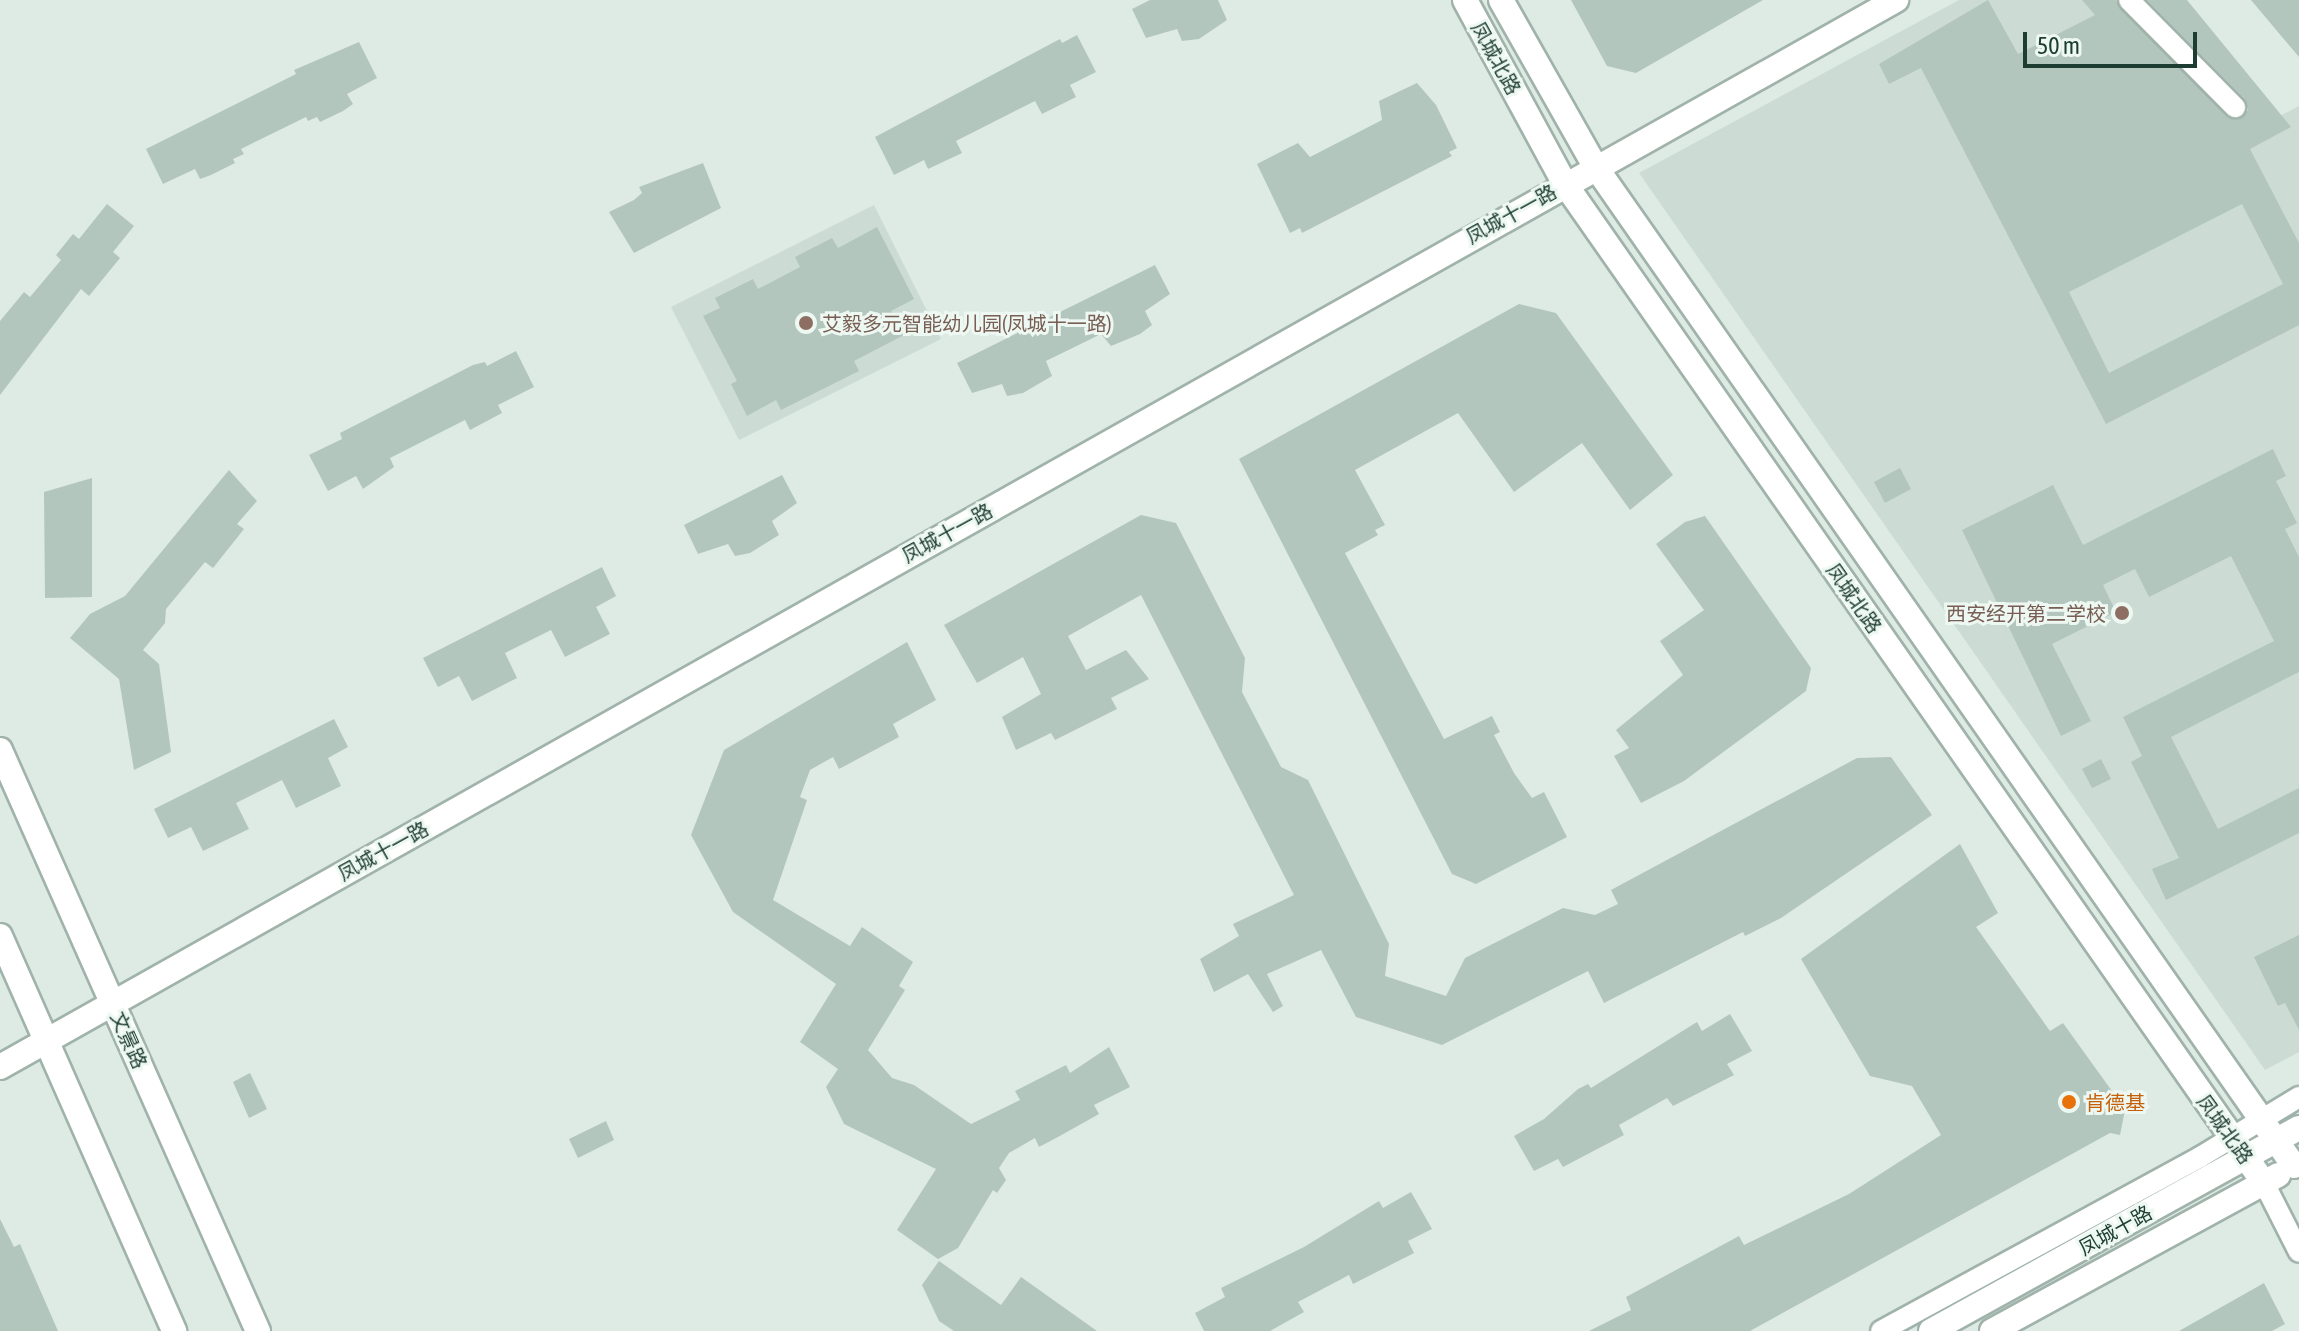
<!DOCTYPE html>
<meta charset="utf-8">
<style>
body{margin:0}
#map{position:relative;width:2299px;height:1331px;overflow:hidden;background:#deebe4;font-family:"Asap Condensed","Noto Sans SC",sans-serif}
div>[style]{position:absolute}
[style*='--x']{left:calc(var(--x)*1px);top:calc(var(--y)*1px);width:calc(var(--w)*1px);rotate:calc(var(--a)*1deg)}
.built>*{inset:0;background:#ccdbd3}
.building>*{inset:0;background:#b3c6bd}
.roads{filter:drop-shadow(2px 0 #a0b3ab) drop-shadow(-2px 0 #a0b3ab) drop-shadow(0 2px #a0b3ab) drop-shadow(0 -2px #a0b3ab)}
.minor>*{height:20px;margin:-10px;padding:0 10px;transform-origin:10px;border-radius:10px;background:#fff}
.tertiary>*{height:24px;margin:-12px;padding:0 12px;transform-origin:12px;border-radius:12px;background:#fff}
.secondary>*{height:24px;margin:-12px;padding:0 12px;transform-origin:12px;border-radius:12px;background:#fff}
.dots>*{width:22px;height:22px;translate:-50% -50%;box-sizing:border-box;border:4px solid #eef8f2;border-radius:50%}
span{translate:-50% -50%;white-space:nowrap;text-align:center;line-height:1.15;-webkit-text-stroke:6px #eef8f2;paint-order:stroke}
.street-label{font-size:20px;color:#1d3d32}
.education-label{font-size:20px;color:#785e54}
.left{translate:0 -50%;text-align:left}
.right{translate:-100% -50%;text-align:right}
.food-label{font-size:20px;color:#c56008}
.scale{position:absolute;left:2023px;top:32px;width:174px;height:36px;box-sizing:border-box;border:4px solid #1d3d32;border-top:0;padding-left:10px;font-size:24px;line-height:28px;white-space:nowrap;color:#1d3d32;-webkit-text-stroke:6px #eef8f2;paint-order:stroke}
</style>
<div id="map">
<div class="built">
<i style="clip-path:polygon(1959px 0,2092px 0,2231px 141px,2299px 106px,2299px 1052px,2265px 1070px,1639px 173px)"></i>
<i style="clip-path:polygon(874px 205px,941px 339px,739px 440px,671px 307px)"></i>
</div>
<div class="building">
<i style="clip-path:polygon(1150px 0,1218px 0,1227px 20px,1199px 39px,1182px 41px,1177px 29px,1146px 38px,1132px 9px)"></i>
<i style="clip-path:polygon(1571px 0,1763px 0,1636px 73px,1607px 66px)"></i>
<i style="clip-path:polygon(evenodd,1988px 0,2018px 54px,2095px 15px,2082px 0,2116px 0,2226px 116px,2239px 119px,2248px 110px,2244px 98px,2147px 0,2187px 0,2291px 127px,2250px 149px,2299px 243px,2299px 325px,2106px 424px,1921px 68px,1889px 84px,1879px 64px,1988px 0,2242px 204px,2283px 284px,2109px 373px,2069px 292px,2242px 204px)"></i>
<i style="clip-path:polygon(2251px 0,2299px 0,2299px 57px)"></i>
<i style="clip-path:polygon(1077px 35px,1096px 72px,1070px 85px,1076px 97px,1042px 114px,1035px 101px,956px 141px,962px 153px,928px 169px,924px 160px,894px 175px,875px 137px,1060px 39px,1062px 43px)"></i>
<i style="clip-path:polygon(359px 42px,377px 78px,347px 94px,353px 104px,343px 111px,320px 122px,317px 117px,308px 121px,306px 117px,241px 149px,244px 154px,233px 159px,235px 163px,211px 175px,200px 179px,195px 169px,163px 184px,146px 149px,296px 74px,294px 70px)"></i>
<i style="clip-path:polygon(1417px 83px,1436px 105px,1457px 148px,1449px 152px,1452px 156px,1302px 233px,1300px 228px,1290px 233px,1257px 164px,1298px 143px,1310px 157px,1382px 120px,1379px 101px)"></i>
<i style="clip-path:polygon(703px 163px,721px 208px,634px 253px,609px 212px,634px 200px,642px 193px,639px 187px)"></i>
<i style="clip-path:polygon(107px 204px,134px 226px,113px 252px,120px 258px,89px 296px,81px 289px,0 395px,0 321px,24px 292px,30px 297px,61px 260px,56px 255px,73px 234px,79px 239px)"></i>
<i style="clip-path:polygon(877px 227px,914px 299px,891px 311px,904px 335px,854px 361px,859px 371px,781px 410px,776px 400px,747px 416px,731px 384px,737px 381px,703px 316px,720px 308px,715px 298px,753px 279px,758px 289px,800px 267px,795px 257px,832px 238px,838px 248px)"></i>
<i style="clip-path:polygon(1155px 265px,1170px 294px,1145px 311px,1152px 325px,1140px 334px,1111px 346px,1101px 334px,1046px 361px,1052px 376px,1023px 393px,1007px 396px,1002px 384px,972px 393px,957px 363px)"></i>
<i style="clip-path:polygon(1519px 304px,1556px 313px,1673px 475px,1630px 510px,1582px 443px,1514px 492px,1458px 413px,1355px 470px,1385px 525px,1375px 530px,1378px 535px,1345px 553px,1444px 739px,1492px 716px,1500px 732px,1494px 735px,1514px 773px,1532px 798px,1544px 792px,1567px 837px,1476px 884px,1452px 874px,1239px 459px)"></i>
<i style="clip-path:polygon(516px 351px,534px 387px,498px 405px,502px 413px,470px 430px,465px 420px,390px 458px,394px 467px,363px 489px,356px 476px,328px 491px,309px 455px,342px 439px,340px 433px,473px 365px,485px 362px,487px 366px)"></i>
<i style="clip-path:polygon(2273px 449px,2286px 476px,2276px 481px,2297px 523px,2285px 529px,2299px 557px,2299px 672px,2171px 737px,2218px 829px,2299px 788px,2299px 833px,2166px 900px,2152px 869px,2179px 858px,2131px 762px,2142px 756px,2123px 717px,2274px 641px,2231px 556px,2149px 597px,2135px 569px,2103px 585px,2116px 612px,2052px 644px,2091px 721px,2061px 736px,1962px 530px,2053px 485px,2083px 545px)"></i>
<i style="clip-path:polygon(1900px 468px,1911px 489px,1885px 503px,1874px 482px)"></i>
<i style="clip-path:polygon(229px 470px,257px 501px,237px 524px,244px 529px,213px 568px,205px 562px,166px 609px,165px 623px,143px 650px,159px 664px,171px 752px,134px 770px,119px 679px,70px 638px,90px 614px,125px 596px)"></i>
<i style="clip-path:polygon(782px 475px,797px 503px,772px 521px,779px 535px,750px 553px,735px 556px,728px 544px,698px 554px,684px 525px)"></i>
<i style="clip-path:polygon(92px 478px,92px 597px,45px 598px,44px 492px)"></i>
<i style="clip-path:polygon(1141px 515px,1176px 523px,1245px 658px,1242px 692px,1281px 767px,1308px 780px,1389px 944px,1385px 976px,1446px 996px,1465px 958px,1563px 908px,1595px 915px,1618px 904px,1611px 890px,1857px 758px,1891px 757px,1932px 815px,1781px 918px,1745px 936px,1743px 932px,1604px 1003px,1588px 971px,1442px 1045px,1356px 1017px,1321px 950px,1267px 974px,1283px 1006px,1273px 1012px,1248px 974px,1214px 992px,1200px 959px,1239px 936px,1233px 924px,1294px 895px,1141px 595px,1068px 636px,1086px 670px,1126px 650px,1149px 679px,1111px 698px,1117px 709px,1055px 740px,1051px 733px,1016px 750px,1002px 717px,1041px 694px,1023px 657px,977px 683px,944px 625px)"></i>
<i style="clip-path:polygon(1705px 516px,1811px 668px,1806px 691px,1684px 781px,1641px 803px,1614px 756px,1629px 748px,1616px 730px,1683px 675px,1660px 641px,1704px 610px,1656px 544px,1685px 522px)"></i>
<i style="clip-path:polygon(602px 567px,616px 596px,596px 607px,610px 634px,565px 657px,551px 630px,505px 653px,517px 678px,472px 701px,459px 676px,438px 687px,423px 658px)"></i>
<i style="clip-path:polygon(907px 642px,936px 700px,893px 724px,899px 737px,839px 769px,833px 757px,810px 770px,800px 797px,807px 800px,773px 900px,850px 946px,862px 927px,913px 962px,899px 986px,905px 990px,868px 1050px,892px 1078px,914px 1085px,971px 1124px,1020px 1100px,1015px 1091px,1066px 1065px,1070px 1073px,1109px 1047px,1130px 1087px,1094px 1105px,1099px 1114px,1058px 1137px,1039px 1147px,1035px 1138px,1009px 1153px,999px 1168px,1006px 1180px,997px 1193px,993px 1190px,958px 1248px,938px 1259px,897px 1230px,936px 1169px,844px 1124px,826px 1087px,838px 1069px,800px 1042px,836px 984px,733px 912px,691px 835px,724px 750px)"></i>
<i style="clip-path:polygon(334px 719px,348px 747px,328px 758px,341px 786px,296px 808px,282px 780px,236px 803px,249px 829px,203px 851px,191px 827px,168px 838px,154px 809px)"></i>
<i style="clip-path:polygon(2101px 759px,2111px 779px,2092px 788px,2082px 769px)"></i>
<i style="clip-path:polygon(1960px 844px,1998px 913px,1976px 927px,2050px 1031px,2063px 1023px,2117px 1098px,2127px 1100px,2120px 1135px,2110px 1133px,1750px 1331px,1589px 1331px,1631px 1310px,1626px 1297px,1739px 1236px,1744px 1245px,1849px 1194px,1941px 1135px,1912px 1086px,1870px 1076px,1801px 959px)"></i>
<i style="clip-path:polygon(2299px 935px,2299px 1030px,2285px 1003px,2278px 1006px,2254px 957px)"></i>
<i style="clip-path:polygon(1730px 1014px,1752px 1051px,1727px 1064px,1734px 1075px,1673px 1106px,1667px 1098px,1619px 1125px,1624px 1135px,1563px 1167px,1558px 1159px,1534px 1171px,1514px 1136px,1544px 1119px,1578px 1089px,1588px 1084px,1591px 1088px,1697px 1022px,1702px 1031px)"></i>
<i style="clip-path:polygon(250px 1073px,267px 1109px,249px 1118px,233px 1082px)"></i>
<i style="clip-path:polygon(606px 1121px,614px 1140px,578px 1158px,569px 1139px)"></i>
<i style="clip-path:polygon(1411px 1192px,1432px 1229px,1408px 1241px,1414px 1253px,1353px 1284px,1349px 1275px,1298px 1302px,1304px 1312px,1270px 1331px,1204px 1331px,1195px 1313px,1225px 1297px,1221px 1288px,1304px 1247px,1379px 1201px,1383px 1208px)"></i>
<i style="clip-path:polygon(0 1219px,14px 1247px,20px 1244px,58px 1331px,0 1331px)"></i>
<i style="clip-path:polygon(939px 1261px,1001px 1305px,1021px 1277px,1097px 1331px,954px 1331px,939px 1321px,922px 1285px)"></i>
<i style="clip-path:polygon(2264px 1283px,2285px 1324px,2272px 1331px,2179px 1331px)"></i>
</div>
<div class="roads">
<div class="minor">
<i style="--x:2129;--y:0;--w:151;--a:45.3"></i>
<i style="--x:2264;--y:1183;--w:77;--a:63.1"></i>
<i style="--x:1881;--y:1331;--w:363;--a:-28.6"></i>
<i style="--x:2200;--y:1157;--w:116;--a:-31.2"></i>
</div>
<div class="tertiary">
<i style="--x:0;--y:1067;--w:2176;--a:-29.37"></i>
</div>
<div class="secondary">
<i style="--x:1465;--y:0;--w:209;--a:61.5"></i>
<i style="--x:1565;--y:184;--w:1219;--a:55.02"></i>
<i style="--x:1501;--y:0;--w:191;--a:60.5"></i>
<i style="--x:1595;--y:166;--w:1220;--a:55.05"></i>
<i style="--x:0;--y:750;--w:636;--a:66.06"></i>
<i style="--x:0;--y:936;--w:432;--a:66.2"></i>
<i style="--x:1931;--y:1331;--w:420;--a:-28.9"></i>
<i style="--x:1992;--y:1331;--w:326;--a:-28.6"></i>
</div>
</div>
<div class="dots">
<i style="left:806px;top:323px;background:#8d6e63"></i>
<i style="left:2122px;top:613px;background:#8d6e63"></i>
<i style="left:2069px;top:1102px;background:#e8710a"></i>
</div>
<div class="street-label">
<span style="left:1496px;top:58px;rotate:61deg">凤城北路</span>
<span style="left:1511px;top:214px;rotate:-29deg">凤城十一路</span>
<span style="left:947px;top:533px;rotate:-29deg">凤城十一路</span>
<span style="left:1854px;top:598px;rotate:55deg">凤城北路</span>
<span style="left:383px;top:851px;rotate:-29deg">凤城十一路</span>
<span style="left:129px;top:1040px;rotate:66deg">文景路</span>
<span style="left:2225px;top:1129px;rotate:54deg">凤城北路</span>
<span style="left:2115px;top:1230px;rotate:-29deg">凤城十路</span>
</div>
<div class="education-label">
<span class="left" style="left:822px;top:323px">艾毅多元智能幼儿园(凤城十一路)</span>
<span class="right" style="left:2106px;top:613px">西安经开第二学校</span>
</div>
<div class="food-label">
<span class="left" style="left:2085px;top:1102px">肯德基</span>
</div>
<div class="scale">50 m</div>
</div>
